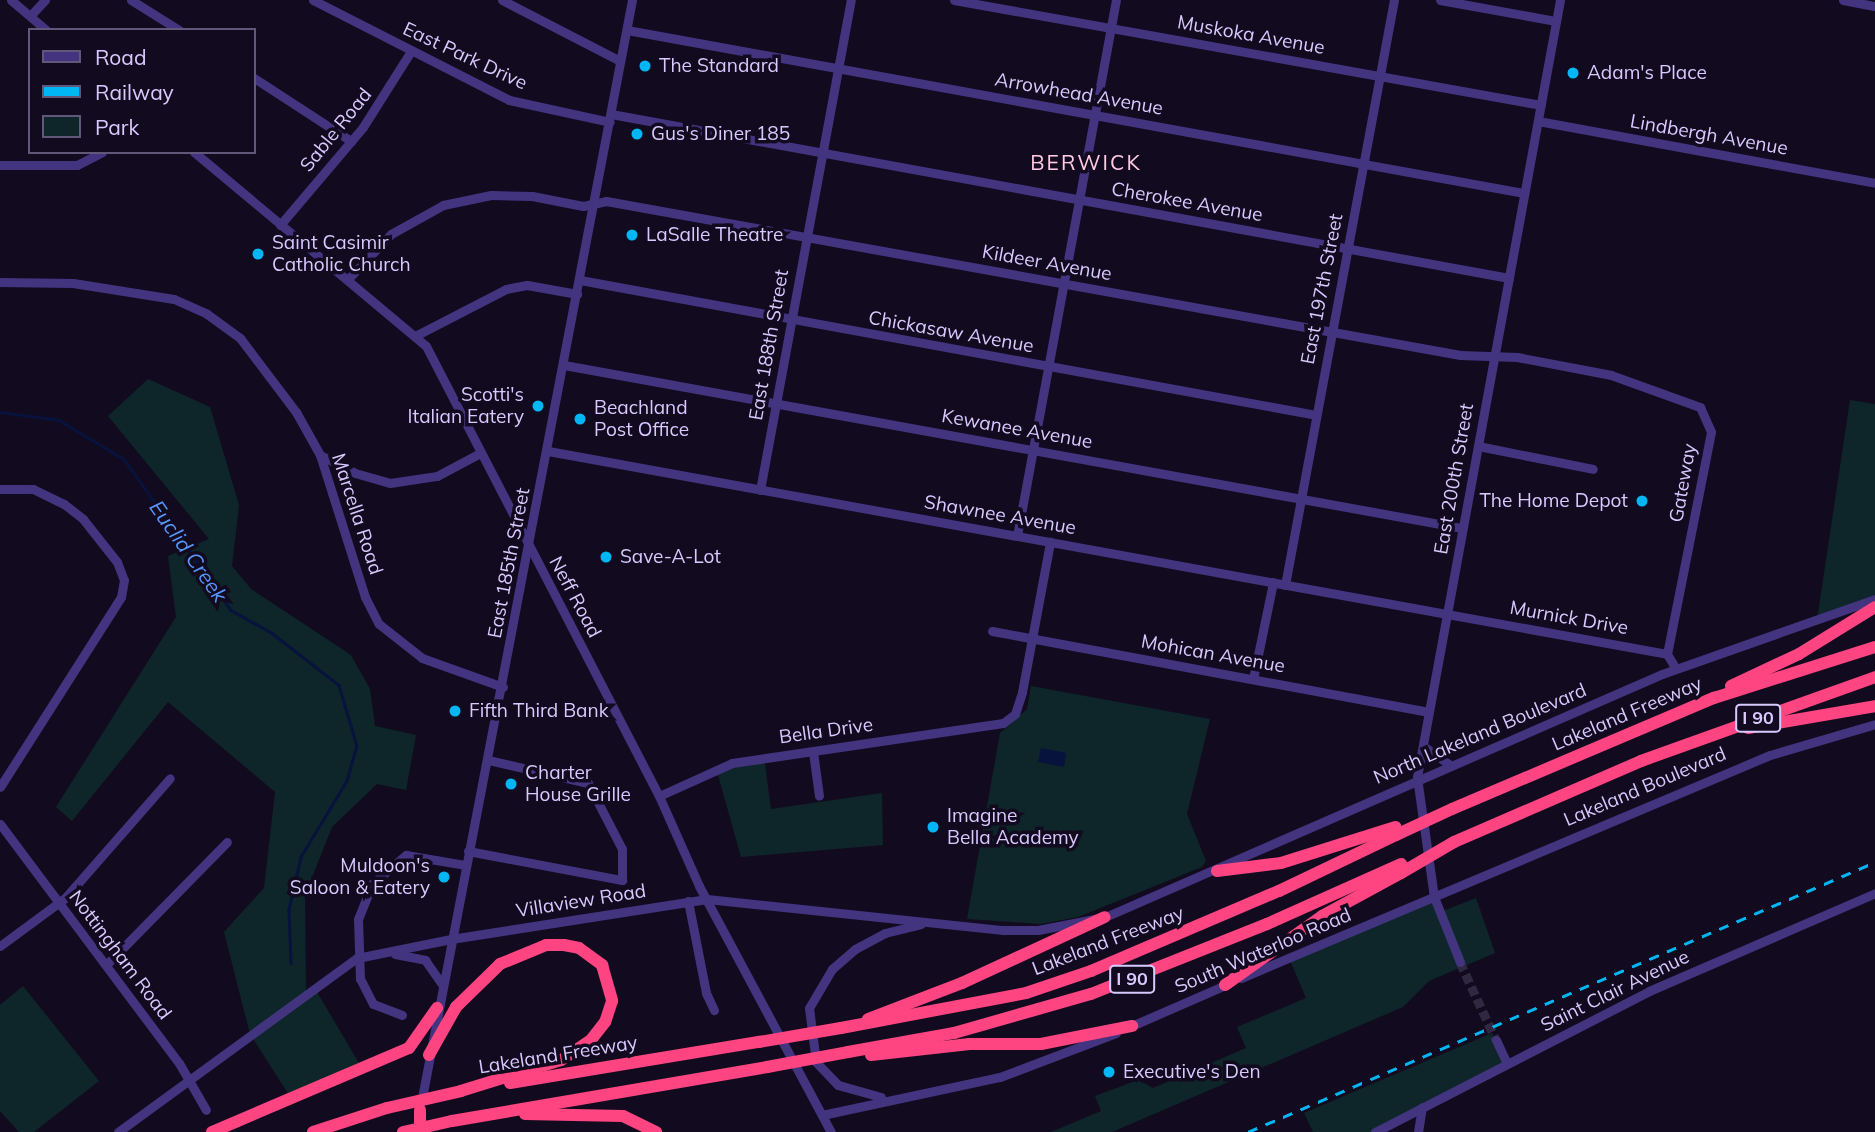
<!DOCTYPE html>
<style>
body{margin:0}
#map{position:relative;width:1875px;height:1132px;overflow:hidden;background:#120b1f;font-family:Mulish,sans-serif}
div>[style]{position:absolute}
[style*='--x']{left:calc(var(--x)*1px);top:calc(var(--y)*1px);width:calc(var(--w)*1px);rotate:calc(var(--a)*1deg)}
.green>*{inset:0;background:#0e2629}
.water>*{inset:0;background:#07123d}
.stream>*{height:2.5px;margin:-1.25px;padding:0 1.25px;transform-origin:1.25px;border-radius:1.25px;background:#07123d}
.minor-tunnel>*{height:9px;margin-top:-4.5px;transform-origin:0;background:repeating-linear-gradient(90deg,#302841 0 9px,transparent 0 13.5px)}
.minor>*{height:9px;margin:-4.5px;padding:0 4.5px;transform-origin:4.5px;border-radius:4.5px;background:#433480}
.highway>*{height:12px;margin:-6px;padding:0 6px;transform-origin:6px;border-radius:6px;background:#ff4581}
.rail>*{height:2.5px;margin-top:-1.25px;transform-origin:0;background:repeating-linear-gradient(90deg,#00b6f5 0 10px,transparent 0 19px)}
.highway-bridge>*{height:12px;margin:-6px;padding:0 6px;transform-origin:6px;border-radius:6px;background:#ff4581}
.dots>*{width:19px;height:19px;translate:-50% -50%;box-sizing:border-box;border:4px solid #120b1f;border-radius:50%}
span{translate:-50% -50%;white-space:nowrap;text-align:center;line-height:1.15;-webkit-text-stroke:7px #120b1f;paint-order:stroke}
.shield-label span{padding:2px 5px;background:#120b1f;border:2px solid;border-radius:5px;-webkit-text-stroke-width:0}
.shield-label{font-size:18px;color:#d8caff;font-weight:700}
.street-label{font-size:19px;color:#d8caff}
.poi-label{font-size:19px;color:#d8caff}
.left{translate:0 -50%;text-align:left}
.right{translate:-100% -50%;text-align:right}
.neighbourhood-label{font-size:21px;color:#ffcce4;letter-spacing:2px}
.water-label{font-size:21px;color:#5897ff;font-style:italic}
.legend{position:absolute;left:28px;top:28px;width:228px;height:126px;box-sizing:border-box;background:#120b1f;border:2px solid #615779;margin:0;padding:9px 12px;list-style:none;font-size:21px;color:#d8caff}
.legend li{display:flex;align-items:center;gap:14px;height:35px}
.legend b{width:35px;border:2px solid #615779}
</style>
<div id="map">
<div class="green">
<i style="clip-path:polygon(148px 379px,210px 407px,239px 505px,232px 566px,251px 589px,351px 655px,370px 689px,375px 726px,416px 735px,406px 790px,377px 784px,332px 827px,305px 895px,306px 992px,314px 987px,362px 1068px,291px 1098px,250px 1034px,224px 932px,264px 888px,275px 792px,168px 702px,72px 821px,56px 807px,176px 617px,168px 556px,209px 539px,108px 416px)"></i>
<i style="clip-path:polygon(1850px 400px,1875px 404px,1875px 599px,1817px 620px)"></i>
<i style="clip-path:polygon(1031px 686px,1210px 719px,1187px 814px,1206px 861px,1202px 867px,1078px 917px,1040px 924px,967px 919px,1000px 733px,1027px 709px)"></i>
<i style="clip-path:polygon(764px 757px,771px 809px,882px 793px,883px 845px,741px 857px,716px 768px)"></i>
<i style="clip-path:polygon(1434px 897px,1440px 912px,1476px 898px,1495px 953px,1429px 981px,1403px 1007px,1112px 1132px,1051px 1132px,1101px 1111px,1095px 1096px,1138px 1080px,1153px 1088px,1246px 1048px,1237px 1027px,1306px 998px,1289px 958px)"></i>
<i style="clip-path:polygon(23px 986px,99px 1081px,34px 1132px,19px 1132px,0 1111px,0 1005px)"></i>
<i style="clip-path:polygon(1492px 1033px,1507px 1064px,1375px 1132px,1313px 1132px,1304px 1113px)"></i>
</div>
<div class="water">
<i style="clip-path:polygon(1041px 748px,1066px 753px,1064px 767px,1038px 762px)"></i>
</div>
<div class="stream">
<i style="--x:0;--y:412;--w:60;--a:7.7"></i>
<i style="--x:59;--y:420;--w:76;--a:31"></i>
<i style="--x:124;--y:459;--w:185;--a:54.7"></i>
<i style="--x:231;--y:610;--w:47;--a:29.3"></i>
<i style="--x:272;--y:633;--w:85;--a:37.8"></i>
<i style="--x:339;--y:685;--w:64;--a:73.6"></i>
<i style="--x:357;--y:746;--w:36;--a:106"></i>
<i style="--x:347;--y:781;--w:89;--a:121.2"></i>
<i style="--x:301;--y:857;--w:54;--a:102.8"></i>
<i style="--x:289;--y:910;--w:53;--a:87.8"></i>
</div>
<div class="minor-tunnel">
<i style="--x:1460;--y:962;--w:86;--a:65.2"></i>
</div>
<div class="minor">
<i style="--x:11;--y:0;--w:46;--a:40.6"></i>
<i style="--x:131;--y:0;--w:57;--a:32"></i>
<i style="--x:313;--y:0;--w:220;--a:27"></i>
<i style="--x:509;--y:100;--w:103;--a:12.3"></i>
<i style="--x:502;--y:0;--w:133;--a:27.3"></i>
<i style="--x:954;--y:0;--w:596;--a:10.14"></i>
<i style="--x:1440;--y:0;--w:118;--a:10.3"></i>
<i style="--x:1843;--y:0;--w:33;--a:11"></i>
<i style="--x:30;--y:16;--w:22;--a:-47"></i>
<i style="--x:627;--y:30;--w:912;--a:10.3"></i>
<i style="--x:254;--y:78;--w:116;--a:33"></i>
<i style="--x:611;--y:114;--w:913;--a:10.35"></i>
<i style="--x:1538;--y:121;--w:343;--a:10.4"></i>
<i style="--x:194;--y:152;--w:302;--a:39.9"></i>
<i style="--x:426;--y:346;--w:507;--a:62.63"></i>
<i style="--x:659;--y:796;--w:98;--a:66"></i>
<i style="--x:699;--y:886;--w:279;--a:61.8"></i>
<i style="--x:0;--y:165;--w:77;--a:0"></i>
<i style="--x:77;--y:165;--w:28;--a:-27"></i>
<i style="--x:280;--y:225;--w:128;--a:-49.7"></i>
<i style="--x:363;--y:127;--w:90;--a:-57.7"></i>
<i style="--x:348;--y:279;--w:62;--a:-46.3"></i>
<i style="--x:391;--y:234;--w:60;--a:-29.1"></i>
<i style="--x:443;--y:205;--w:49;--a:-11.8"></i>
<i style="--x:491;--y:195;--w:41;--a:1.4"></i>
<i style="--x:532;--y:196;--w:52;--a:11.1"></i>
<i style="--x:583;--y:206;--w:24;--a:-12"></i>
<i style="--x:606;--y:201;--w:868;--a:10.22"></i>
<i style="--x:1460;--y:355;--w:57;--a:2"></i>
<i style="--x:1517;--y:357;--w:96;--a:10.8"></i>
<i style="--x:1611;--y:375;--w:95;--a:19.8"></i>
<i style="--x:1700;--y:407;--w:27;--a:66"></i>
<i style="--x:1711;--y:432;--w:226;--a:101.2"></i>
<i style="--x:580;--y:280;--w:748;--a:10.39"></i>
<i style="--x:0;--y:282;--w:73;--a:0.8"></i>
<i style="--x:73;--y:283;--w:102;--a:9"></i>
<i style="--x:174;--y:299;--w:36;--a:24"></i>
<i style="--x:207;--y:314;--w:41;--a:36"></i>
<i style="--x:240;--y:338;--w:93;--a:52.9"></i>
<i style="--x:296;--y:412;--w:49;--a:60.8"></i>
<i style="--x:320;--y:455;--w:149;--a:72.4"></i>
<i style="--x:365;--y:597;--w:30;--a:63"></i>
<i style="--x:379;--y:624;--w:55;--a:38.3"></i>
<i style="--x:422;--y:658;--w:86;--a:19.7"></i>
<i style="--x:415;--y:336;--w:102;--a:-27.3"></i>
<i style="--x:506;--y:289;--w:21;--a:-11"></i>
<i style="--x:527;--y:285;--w:51;--a:10.2"></i>
<i style="--x:564;--y:365;--w:913;--a:10.29"></i>
<i style="--x:1478;--y:446;--w:117;--a:11.3"></i>
<i style="--x:548;--y:451;--w:1137;--a:10.28"></i>
<i style="--x:1667;--y:654;--w:17;--a:59"></i>
<i style="--x:320;--y:455;--w:39;--a:27"></i>
<i style="--x:355;--y:473;--w:36;--a:16"></i>
<i style="--x:390;--y:483;--w:48;--a:-8.5"></i>
<i style="--x:437;--y:476;--w:49;--a:-28.1"></i>
<i style="--x:0;--y:489;--w:33;--a:0"></i>
<i style="--x:33;--y:489;--w:34;--a:26"></i>
<i style="--x:64;--y:504;--w:24;--a:38"></i>
<i style="--x:83;--y:519;--w:55;--a:51.7"></i>
<i style="--x:117;--y:562;--w:19;--a:69"></i>
<i style="--x:124;--y:580;--w:17;--a:100"></i>
<i style="--x:121;--y:597;--w:225;--a:122.5"></i>
<i style="--x:760;--y:490;--w:498;--a:-79.5"></i>
<i style="--x:1017;--y:536;--w:545;--a:-79.54"></i>
<i style="--x:1285;--y:585;--w:595;--a:-79.45"></i>
<i style="--x:992;--y:631;--w:443;--a:10.5"></i>
<i style="--x:1253;--y:679;--w:99;--a:-78.3"></i>
<i style="--x:1423;--y:746;--w:32;--a:35"></i>
<i style="--x:813;--y:752;--w:44;--a:82.2"></i>
<i style="--x:659;--y:796;--w:80;--a:-24.3"></i>
<i style="--x:732;--y:763;--w:274;--a:-8.4"></i>
<i style="--x:1003;--y:723;--w:15;--a:-37"></i>
<i style="--x:1015;--y:714;--w:23;--a:-72"></i>
<i style="--x:1022;--y:692;--w:153;--a:-79.4"></i>
<i style="--x:0;--y:824;--w:299;--a:53.2"></i>
<i style="--x:179;--y:1063;--w:54;--a:60.1"></i>
<i style="--x:468;--y:851;--w:157;--a:10.7"></i>
<i style="--x:622;--y:880;--w:31;--a:-90"></i>
<i style="--x:622;--y:849;--w:74;--a:-117.3"></i>
<i style="--x:588;--y:783;--w:103;--a:-167"></i>
<i style="--x:688;--y:901;--w:94;--a:78.9"></i>
<i style="--x:706;--y:993;--w:19;--a:65"></i>
<i style="--x:0;--y:946;--w:81;--a:-36.4"></i>
<i style="--x:65;--y:898;--w:159;--a:-48.8"></i>
<i style="--x:395;--y:954;--w:31;--a:11"></i>
<i style="--x:425;--y:960;--w:29;--a:55"></i>
<i style="--x:1460;--y:962;--w:70;--a:-111.8"></i>
<i style="--x:1434;--y:897;--w:121;--a:-98.1"></i>
<i style="--x:1417;--y:777;--w:790;--a:-79.57"></i>
<i style="--x:107;--y:964;--w:171;--a:-45.5"></i>
<i style="--x:1241;--y:978;--w:574;--a:-22.86"></i>
<i style="--x:1770;--y:755;--w:109;--a:-16.4"></i>
<i style="--x:402;--y:1015;--w:31;--a:-159"></i>
<i style="--x:373;--y:1004;--w:28;--a:-117"></i>
<i style="--x:360;--y:979;--w:60;--a:-91.9"></i>
<i style="--x:358;--y:919;--w:38;--a:-68"></i>
<i style="--x:372;--y:884;--w:45;--a:-40.5"></i>
<i style="--x:406;--y:855;--w:61;--a:9.5"></i>
<i style="--x:1129;--y:1027;--w:108;--a:-23.5"></i>
<i style="--x:1496;--y:1040;--w:26;--a:65"></i>
<i style="--x:881;--y:1097;--w:45;--a:-164.4"></i>
<i style="--x:838;--y:1085;--w:32;--a:-134"></i>
<i style="--x:816;--y:1062;--w:54;--a:-97.4"></i>
<i style="--x:809;--y:1008;--w:45;--a:-59.5"></i>
<i style="--x:832;--y:969;--w:30;--a:-41"></i>
<i style="--x:855;--y:949;--w:34;--a:-28"></i>
<i style="--x:885;--y:933;--w:37;--a:-14"></i>
<i style="--x:421;--y:1103;--w:1123;--a:-79.17"></i>
<i style="--x:822;--y:1115;--w:182;--a:-12.1"></i>
<i style="--x:1000;--y:1077;--w:124;--a:-20.8"></i>
<i style="--x:118;--y:1132;--w:296;--a:-36.1"></i>
<i style="--x:357;--y:958;--w:96;--a:-11.4"></i>
<i style="--x:451;--y:939;--w:259;--a:-8.9"></i>
<i style="--x:707;--y:899;--w:298;--a:6"></i>
<i style="--x:1003;--y:930;--w:35;--a:0"></i>
<i style="--x:1038;--y:930;--w:68;--a:-11"></i>
<i style="--x:1105;--y:917;--w:608;--a:-23.57"></i>
<i style="--x:1662;--y:674;--w:226;--a:-19.4"></i>
<i style="--x:1375;--y:1132;--w:308;--a:-27.2"></i>
<i style="--x:1649;--y:991;--w:246;--a:-23.4"></i>
<i style="--x:1418;--y:1132;--w:25;--a:-81"></i>
</div>
<div class="highway">
<i style="--x:1731;--y:686;--w:75;--a:-25.2"></i>
<i style="--x:1799;--y:654;--w:89;--a:-31.7"></i>
<i style="--x:1748;--y:728;--w:129;--a:-9.8"></i>
<i style="--x:1452;--y:809;--w:285;--a:-23"></i>
<i style="--x:1714;--y:698;--w:169;--a:-17.6"></i>
<i style="--x:1454;--y:842;--w:204;--a:-23.4"></i>
<i style="--x:1641;--y:761;--w:249;--a:-19.7"></i>
<i style="--x:1217;--y:871;--w:64;--a:-7.1"></i>
<i style="--x:1281;--y:863;--w:120;--a:-17.5"></i>
<i style="--x:1225;--y:985;--w:119;--a:-35.4"></i>
<i style="--x:1322;--y:916;--w:90;--a:-28.6"></i>
<i style="--x:868;--y:1019;--w:101;--a:-21"></i>
<i style="--x:962;--y:983;--w:157;--a:-24.8"></i>
<i style="--x:841;--y:1028;--w:188;--a:-10.7"></i>
<i style="--x:1026;--y:993;--w:69;--a:-18.7"></i>
<i style="--x:1091;--y:971;--w:204;--a:-23.1"></i>
<i style="--x:1279;--y:891;--w:130;--a:-25.6"></i>
<i style="--x:848;--y:1052;--w:108;--a:-10.2"></i>
<i style="--x:954;--y:1033;--w:142;--a:-15.9"></i>
<i style="--x:1091;--y:994;--w:189;--a:-21.7"></i>
<i style="--x:1267;--y:924;--w:147;--a:-24.1"></i>
<i style="--x:429;--y:1055;--w:55;--a:-60.6"></i>
<i style="--x:456;--y:1007;--w:62;--a:-44.3"></i>
<i style="--x:500;--y:964;--w:50;--a:-22.4"></i>
<i style="--x:546;--y:945;--w:18;--a:0"></i>
<i style="--x:564;--y:945;--w:15;--a:11"></i>
<i style="--x:579;--y:948;--w:29;--a:36"></i>
<i style="--x:602;--y:965;--w:37;--a:74"></i>
<i style="--x:612;--y:1001;--w:22;--a:108"></i>
<i style="--x:605;--y:1022;--w:23;--a:128"></i>
<i style="--x:591;--y:1040;--w:36;--a:146"></i>
<i style="--x:561;--y:1060;--w:105;--a:162.8"></i>
<i style="--x:871;--y:1055;--w:99;--a:-6.4"></i>
<i style="--x:969;--y:1044;--w:72;--a:0"></i>
<i style="--x:1041;--y:1044;--w:93;--a:-11.2"></i>
<i style="--x:510;--y:1083;--w:252;--a:-9.4"></i>
<i style="--x:420;--y:1110;--w:22;--a:90"></i>
<i style="--x:525;--y:1114;--w:98;--a:1.2"></i>
<i style="--x:623;--y:1116;--w:37;--a:26"></i>
<i style="--x:452;--y:1121;--w:320;--a:-9.7"></i>
<i style="--x:212;--y:1132;--w:214;--a:-23.1"></i>
<i style="--x:409;--y:1048;--w:49;--a:-55"></i>
<i style="--x:313;--y:1132;--w:78;--a:-18"></i>
</div>
<div class="rail">
<i style="--x:1248;--y:1132;--w:683;--a:-23.3"></i>
</div>
<div class="highway-bridge">
<i style="--x:1396;--y:835;--w:62;--a:-24.9"></i>
<i style="--x:1401;--y:873;--w:61;--a:-30.3"></i>
<i style="--x:759;--y:1042;--w:83;--a:-9.7"></i>
<i style="--x:767;--y:1067;--w:82;--a:-10.5"></i>
<i style="--x:387;--y:1108;--w:76;--a:-12.9"></i>
<i style="--x:403;--y:1132;--w:50;--a:-12.7"></i>
</div>
<div class="dots">
<i style="left:645px;top:66px;background:#00b6f5"></i>
<i style="left:1573px;top:73px;background:#00b6f5"></i>
<i style="left:637px;top:134px;background:#00b6f5"></i>
<i style="left:632px;top:235px;background:#00b6f5"></i>
<i style="left:258px;top:254px;background:#00b6f5"></i>
<i style="left:538px;top:406px;background:#00b6f5"></i>
<i style="left:580px;top:419px;background:#00b6f5"></i>
<i style="left:1642px;top:501px;background:#00b6f5"></i>
<i style="left:606px;top:557px;background:#00b6f5"></i>
<i style="left:455px;top:711px;background:#00b6f5"></i>
<i style="left:511px;top:784px;background:#00b6f5"></i>
<i style="left:933px;top:827px;background:#00b6f5"></i>
<i style="left:444px;top:877px;background:#00b6f5"></i>
<i style="left:1109px;top:1072px;background:#00b6f5"></i>
</div>
<div class="shield-label">
<span style="left:1758px;top:718px">I 90</span>
<span style="left:1132px;top:979px">I 90</span>
</div>
<div class="street-label">
<span style="left:1251px;top:35px;rotate:10deg">Muskoka Avenue</span>
<span style="left:465px;top:56px;rotate:25deg">East Park Drive</span>
<span style="left:1079px;top:94px;rotate:10deg">Arrowhead Avenue</span>
<span style="left:336px;top:130px;rotate:-51deg">Sable Road</span>
<span style="left:1709px;top:135px;rotate:10deg">Lindbergh Avenue</span>
<span style="left:1187px;top:202px;rotate:10deg">Cherokee Avenue</span>
<span style="left:1047px;top:263px;rotate:10deg">Kildeer Avenue</span>
<span style="left:1322px;top:289px;rotate:-79deg">East 197th Street</span>
<span style="left:951px;top:332px;rotate:10deg">Chickasaw Avenue</span>
<span style="left:769px;top:345px;rotate:-80deg">East 188th Street</span>
<span style="left:1017px;top:429px;rotate:10deg">Kewanee Avenue</span>
<span style="left:1454px;top:479px;rotate:-80deg">East 200th Street</span>
<span style="left:1683px;top:483px;rotate:-80deg">Gateway</span>
<span style="left:357px;top:514px;rotate:72deg">Marcella Road</span>
<span style="left:1000px;top:515px;rotate:10deg">Shawnee Avenue</span>
<span style="left:509px;top:563px;rotate:-79deg">East 185th Street</span>
<span style="left:575px;top:597px;rotate:62deg">Neff Road</span>
<span style="left:1569px;top:618px;rotate:10deg">Murnick Drive</span>
<span style="left:1213px;top:654px;rotate:10deg">Mohican Avenue</span>
<span style="left:1627px;top:714px;rotate:-23deg">Lakeland Freeway</span>
<span style="left:826px;top:731px;rotate:-8deg">Bella Drive</span>
<span style="left:1480px;top:734px;rotate:-23deg">North Lakeland Boulevard</span>
<span style="left:1645px;top:787px;rotate:-23deg">Lakeland Boulevard</span>
<span style="left:581px;top:901px;rotate:-9deg">Villaview Road</span>
<span style="left:1108px;top:941px;rotate:-21deg">Lakeland Freeway</span>
<span style="left:1263px;top:951px;rotate:-23deg">South Waterloo Road</span>
<span style="left:120px;top:955px;rotate:53deg">Nottingham Road</span>
<span style="left:1615px;top:991px;rotate:-26deg">Saint Clair Avenue</span>
<span style="left:558px;top:1055px;rotate:-9deg">Lakeland Freeway</span>
</div>
<div class="poi-label">
<span class="left" style="left:659px;top:66px">The Standard</span>
<span class="left" style="left:1587px;top:73px">Adam's Place</span>
<span class="left" style="left:651px;top:134px">Gus's Diner 185</span>
<span class="left" style="left:646px;top:235px">LaSalle Theatre</span>
<span class="left" style="left:272px;top:254px">Saint Casimir<br>Catholic Church</span>
<span class="right" style="left:524px;top:406px">Scotti's<br>Italian Eatery</span>
<span class="left" style="left:594px;top:419px">Beachland<br>Post Office</span>
<span class="right" style="left:1628px;top:501px">The Home Depot</span>
<span class="left" style="left:620px;top:557px">Save-A-Lot</span>
<span class="left" style="left:469px;top:711px">Fifth Third Bank</span>
<span class="left" style="left:525px;top:784px">Charter<br>House Grille</span>
<span class="left" style="left:947px;top:827px">Imagine<br>Bella Academy</span>
<span class="right" style="left:430px;top:877px">Muldoon's<br>Saloon &amp; Eatery</span>
<span class="left" style="left:1123px;top:1072px">Executive's Den</span>
</div>
<div class="neighbourhood-label">
<span style="left:1086px;top:162px">BERWICK</span>
</div>
<div class="water-label">
<span style="left:189px;top:551px;rotate:55deg">Euclid Creek</span>
</div>
<ul class="legend">
<li><b style="height:9px;background:#433480"></b>Road</li>
<li><b style="height:9px;background:#00b6f5"></b>Railway</li>
<li><b style="height:19px;background:#0e2629"></b>Park</li>
</ul>
</div>
